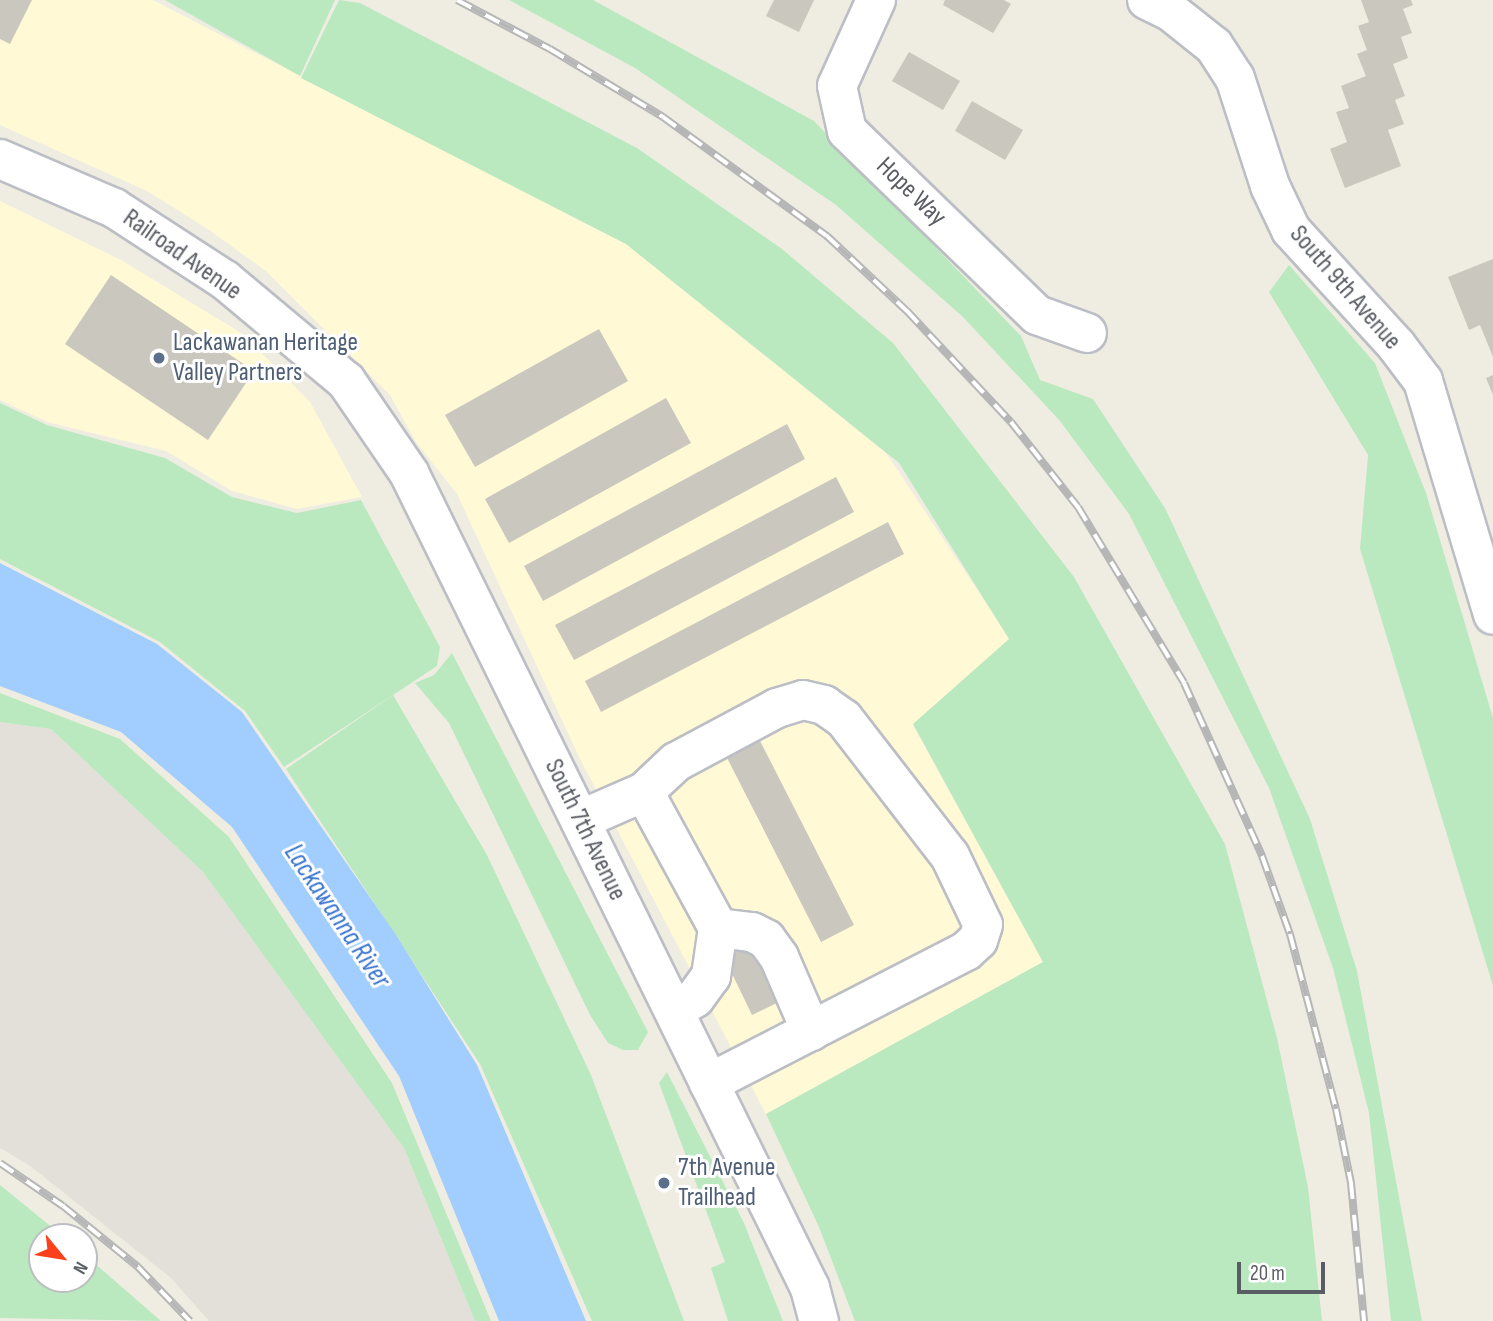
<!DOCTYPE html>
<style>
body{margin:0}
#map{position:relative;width:1493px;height:1321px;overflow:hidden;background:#efede1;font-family:"Sofia Sans Condensed",sans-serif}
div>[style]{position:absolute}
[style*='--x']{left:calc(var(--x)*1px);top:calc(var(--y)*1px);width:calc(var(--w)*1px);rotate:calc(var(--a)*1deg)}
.commercial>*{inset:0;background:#fff9d6}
.industrial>*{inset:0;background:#e2e0d9}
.green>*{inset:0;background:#bbe9bf}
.water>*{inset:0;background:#a1cdff}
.building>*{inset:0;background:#cac7be}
.roads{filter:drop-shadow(2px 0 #bcbec5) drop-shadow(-2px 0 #bcbec5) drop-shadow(0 2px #bcbec5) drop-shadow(0 -2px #bcbec5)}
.minor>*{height:38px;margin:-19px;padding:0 19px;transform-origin:19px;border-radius:19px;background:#fff}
.rail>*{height:8px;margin-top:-4px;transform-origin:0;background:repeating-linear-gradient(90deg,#fff 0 16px,#b6b6b7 0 32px);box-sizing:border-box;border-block:2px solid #b6b6b7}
.dots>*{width:19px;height:19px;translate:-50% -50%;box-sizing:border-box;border:4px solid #fff;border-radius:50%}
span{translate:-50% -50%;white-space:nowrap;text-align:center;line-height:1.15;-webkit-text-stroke:6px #fff;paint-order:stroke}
.street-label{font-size:26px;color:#5a5d64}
.service-label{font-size:26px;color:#4e5e75}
.left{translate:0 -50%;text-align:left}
.water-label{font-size:28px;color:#3773cf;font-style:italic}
.north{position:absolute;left:28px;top:1223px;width:70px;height:70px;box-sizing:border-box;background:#fff;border:2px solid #bdbec1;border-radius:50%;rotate:120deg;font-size:19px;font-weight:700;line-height:28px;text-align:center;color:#5a5d64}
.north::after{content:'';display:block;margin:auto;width:24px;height:32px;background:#fb411b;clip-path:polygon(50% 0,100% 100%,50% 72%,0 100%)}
.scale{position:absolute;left:1237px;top:1262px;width:88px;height:32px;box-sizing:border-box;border:4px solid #5a5d64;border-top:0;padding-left:9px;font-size:21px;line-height:24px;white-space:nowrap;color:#5a5d64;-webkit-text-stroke:5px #fff;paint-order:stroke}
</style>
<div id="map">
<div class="commercial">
<i style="clip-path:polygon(0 0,153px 0,626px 244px,886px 453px,1010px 639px,913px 725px,1043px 962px,766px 1114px,580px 759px,457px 494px,416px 442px,390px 395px,266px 271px,209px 230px,149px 192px,0 125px)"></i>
<i style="clip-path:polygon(0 201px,121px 260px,243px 334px,310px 402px,362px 497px,297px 509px,232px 491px,166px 451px,47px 422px,0 400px)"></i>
</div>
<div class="industrial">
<i style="clip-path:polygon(0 722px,51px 729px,203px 872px,404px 1148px,475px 1321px,209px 1321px,171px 1278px,29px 1165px,0 1148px)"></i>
</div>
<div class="green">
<i style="clip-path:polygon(165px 0,335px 0,300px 76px)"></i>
<i style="clip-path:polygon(339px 0,360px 3px,637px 148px,782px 249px,893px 343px,1074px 577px,1225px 844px,1277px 1038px,1308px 1187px,1322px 1321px,855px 1321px,819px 1227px,766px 1114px,1043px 962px,913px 724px,1009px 639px,899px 463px,626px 244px,301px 78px)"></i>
<i style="clip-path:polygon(509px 0,593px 0,814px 121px,1021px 336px,1040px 380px,1093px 399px,1165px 508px,1310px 819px,1357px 971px,1422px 1321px,1391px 1321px,1369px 1113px,1333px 968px,1269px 788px,1129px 514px,1060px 421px,963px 317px,836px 205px,635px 68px)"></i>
<i style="clip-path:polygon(1289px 265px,1375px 363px,1426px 493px,1493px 718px,1493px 986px,1360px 549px,1368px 455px,1269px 292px)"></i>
<i style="clip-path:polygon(0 403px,47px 425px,165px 458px,232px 497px,297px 513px,361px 500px,440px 647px,437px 666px,284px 767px,245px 711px,160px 642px,0 559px)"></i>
<i style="clip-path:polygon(452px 653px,648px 1032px,638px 1050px,623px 1050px,608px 1043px,590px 1015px,449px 723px,415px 683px,434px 675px)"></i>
<i style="clip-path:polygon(0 693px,120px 739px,229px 837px,392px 1083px,491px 1321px,475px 1321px,404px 1148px,203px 872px,51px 729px,0 722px)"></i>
<i style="clip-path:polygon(393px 695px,487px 855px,591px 1075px,684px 1321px,592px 1321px,480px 1064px,286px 769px)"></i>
<i style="clip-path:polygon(667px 1072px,744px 1223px,783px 1321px,728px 1321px,711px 1268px,725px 1262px,659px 1083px)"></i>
<i style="clip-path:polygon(0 1185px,64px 1237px,42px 1237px,42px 1279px,84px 1279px,84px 1254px,161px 1321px,0 1318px)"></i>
</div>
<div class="water">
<i style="clip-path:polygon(0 563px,157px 644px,242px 712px,396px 935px,477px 1065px,586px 1321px,499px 1321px,399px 1076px,232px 827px,121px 732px,0 686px)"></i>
</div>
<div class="building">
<i style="clip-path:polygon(0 0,32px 0,10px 44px,0 39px)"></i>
<i style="clip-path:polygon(774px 0,814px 0,799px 32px,766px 16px)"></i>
<i style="clip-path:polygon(945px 0,1004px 0,1011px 4px,993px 33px,943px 5px)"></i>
<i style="clip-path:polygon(1361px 0,1411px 0,1413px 5px,1403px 9px,1412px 33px,1401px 37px,1408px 58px,1393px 64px,1405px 96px,1395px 100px,1404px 124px,1388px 130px,1401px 166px,1345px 188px,1330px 149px,1347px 142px,1336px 112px,1349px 108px,1341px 86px,1366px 76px,1357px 54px,1367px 50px,1358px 26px,1369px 22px)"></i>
<i style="clip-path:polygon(909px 52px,960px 81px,943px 110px,892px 81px)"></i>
<i style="clip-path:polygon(972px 101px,1023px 130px,1005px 160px,955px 131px)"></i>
<i style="clip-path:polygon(1493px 259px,1493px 357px,1480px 325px,1469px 330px,1448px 277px)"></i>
<i style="clip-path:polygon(111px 275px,254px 371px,208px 440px,65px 344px)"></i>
<i style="clip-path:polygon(599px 329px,628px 381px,475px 467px,445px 415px)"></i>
<i style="clip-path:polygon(1493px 375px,1493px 395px,1486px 378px)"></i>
<i style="clip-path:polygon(666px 398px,691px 443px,509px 543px,485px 499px)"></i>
<i style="clip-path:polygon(787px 424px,805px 459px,543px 601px,524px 566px)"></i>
<i style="clip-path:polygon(836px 477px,854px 512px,574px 660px,555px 625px)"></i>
<i style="clip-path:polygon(888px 522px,904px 554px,601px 712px,585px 681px)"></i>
<i style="clip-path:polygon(755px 731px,854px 925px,821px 942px,722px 748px)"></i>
<i style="clip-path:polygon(755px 942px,783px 1000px,752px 1015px,724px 957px)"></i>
</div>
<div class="roads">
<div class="minor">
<i style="--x:876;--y:0;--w:94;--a:114.4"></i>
<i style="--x:837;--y:86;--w:46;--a:77.5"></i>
<i style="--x:847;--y:131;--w:264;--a:44.1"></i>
<i style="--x:1037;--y:315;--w:53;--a:19.8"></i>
<i style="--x:1147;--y:0;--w:25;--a:26"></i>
<i style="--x:1170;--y:11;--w:56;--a:38.5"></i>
<i style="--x:1214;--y:46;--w:38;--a:57"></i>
<i style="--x:1235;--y:78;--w:114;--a:72"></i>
<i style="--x:1270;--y:186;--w:49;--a:64.5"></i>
<i style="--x:1291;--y:230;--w:156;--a:47.6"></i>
<i style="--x:1396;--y:345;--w:45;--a:53.1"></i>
<i style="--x:1423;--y:381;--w:244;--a:73.3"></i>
<i style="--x:0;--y:159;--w:124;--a:23.3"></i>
<i style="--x:114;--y:208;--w:132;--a:33"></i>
<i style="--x:225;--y:280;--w:158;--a:39.9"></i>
<i style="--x:346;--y:381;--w:112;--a:55.6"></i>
<i style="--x:409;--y:473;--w:908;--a:63.8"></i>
<i style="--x:810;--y:1288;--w:34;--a:75"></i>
<i style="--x:644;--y:792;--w:44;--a:-43.2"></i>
<i style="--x:676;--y:762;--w:115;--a:-28.1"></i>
<i style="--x:777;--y:708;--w:27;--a:-17"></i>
<i style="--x:803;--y:700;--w:22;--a:13"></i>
<i style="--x:824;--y:705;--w:24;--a:35"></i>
<i style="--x:844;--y:719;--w:173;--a:52.3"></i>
<i style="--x:950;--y:856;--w:76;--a:64.4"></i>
<i style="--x:983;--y:925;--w:16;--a:108"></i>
<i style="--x:978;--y:940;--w:16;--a:137"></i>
<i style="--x:966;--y:951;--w:289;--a:152.8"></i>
<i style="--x:580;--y:820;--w:70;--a:-23.6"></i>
<i style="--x:644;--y:792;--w:155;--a:61.4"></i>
<i style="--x:718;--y:928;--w:49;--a:98.3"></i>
<i style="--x:711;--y:976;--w:27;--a:126"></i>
<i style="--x:695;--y:998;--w:24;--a:150"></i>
<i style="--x:718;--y:928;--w:34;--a:7"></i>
<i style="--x:752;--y:932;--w:16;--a:27"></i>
<i style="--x:766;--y:939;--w:22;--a:54"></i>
<i style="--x:779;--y:957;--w:81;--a:66.6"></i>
</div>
</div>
<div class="rail">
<i style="--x:457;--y:0;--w:105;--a:27.8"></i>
<i style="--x:550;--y:49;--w:132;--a:31"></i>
<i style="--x:663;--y:117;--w:203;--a:36"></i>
<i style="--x:827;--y:236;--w:110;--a:43.2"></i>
<i style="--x:907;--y:311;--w:152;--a:46.9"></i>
<i style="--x:1011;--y:422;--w:108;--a:51.8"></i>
<i style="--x:1078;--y:507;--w:205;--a:58.9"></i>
<i style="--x:1184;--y:683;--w:190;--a:65.7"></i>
<i style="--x:1262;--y:856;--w:83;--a:70.3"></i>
<i style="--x:1290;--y:934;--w:181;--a:75.3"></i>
<i style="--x:1336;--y:1109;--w:76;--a:78.5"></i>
<i style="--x:1351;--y:1183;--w:139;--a:84.6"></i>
<i style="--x:0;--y:1163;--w:76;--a:34.3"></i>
<i style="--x:63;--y:1206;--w:97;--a:39.1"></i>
<i style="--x:138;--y:1267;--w:75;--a:46.1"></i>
</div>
<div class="dots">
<i style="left:159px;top:358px;background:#5c6f8a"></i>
<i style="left:664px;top:1183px;background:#5c6f8a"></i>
</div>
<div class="street-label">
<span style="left:911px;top:192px;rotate:44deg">Hope Way</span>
<span style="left:182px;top:255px;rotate:35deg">Railroad Avenue</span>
<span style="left:1345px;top:288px;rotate:49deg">South 9th Avenue</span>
<span style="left:585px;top:830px;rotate:64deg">South 7th Avenue</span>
</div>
<div class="service-label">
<span class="left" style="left:173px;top:358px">Lackawanan Heritage<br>Valley Partners</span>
<span class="left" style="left:678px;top:1183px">7th Avenue<br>Trailhead</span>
</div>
<div class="water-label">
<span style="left:337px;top:916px;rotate:56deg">Lackawanna River</span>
</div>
<div class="north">N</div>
<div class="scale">20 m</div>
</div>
